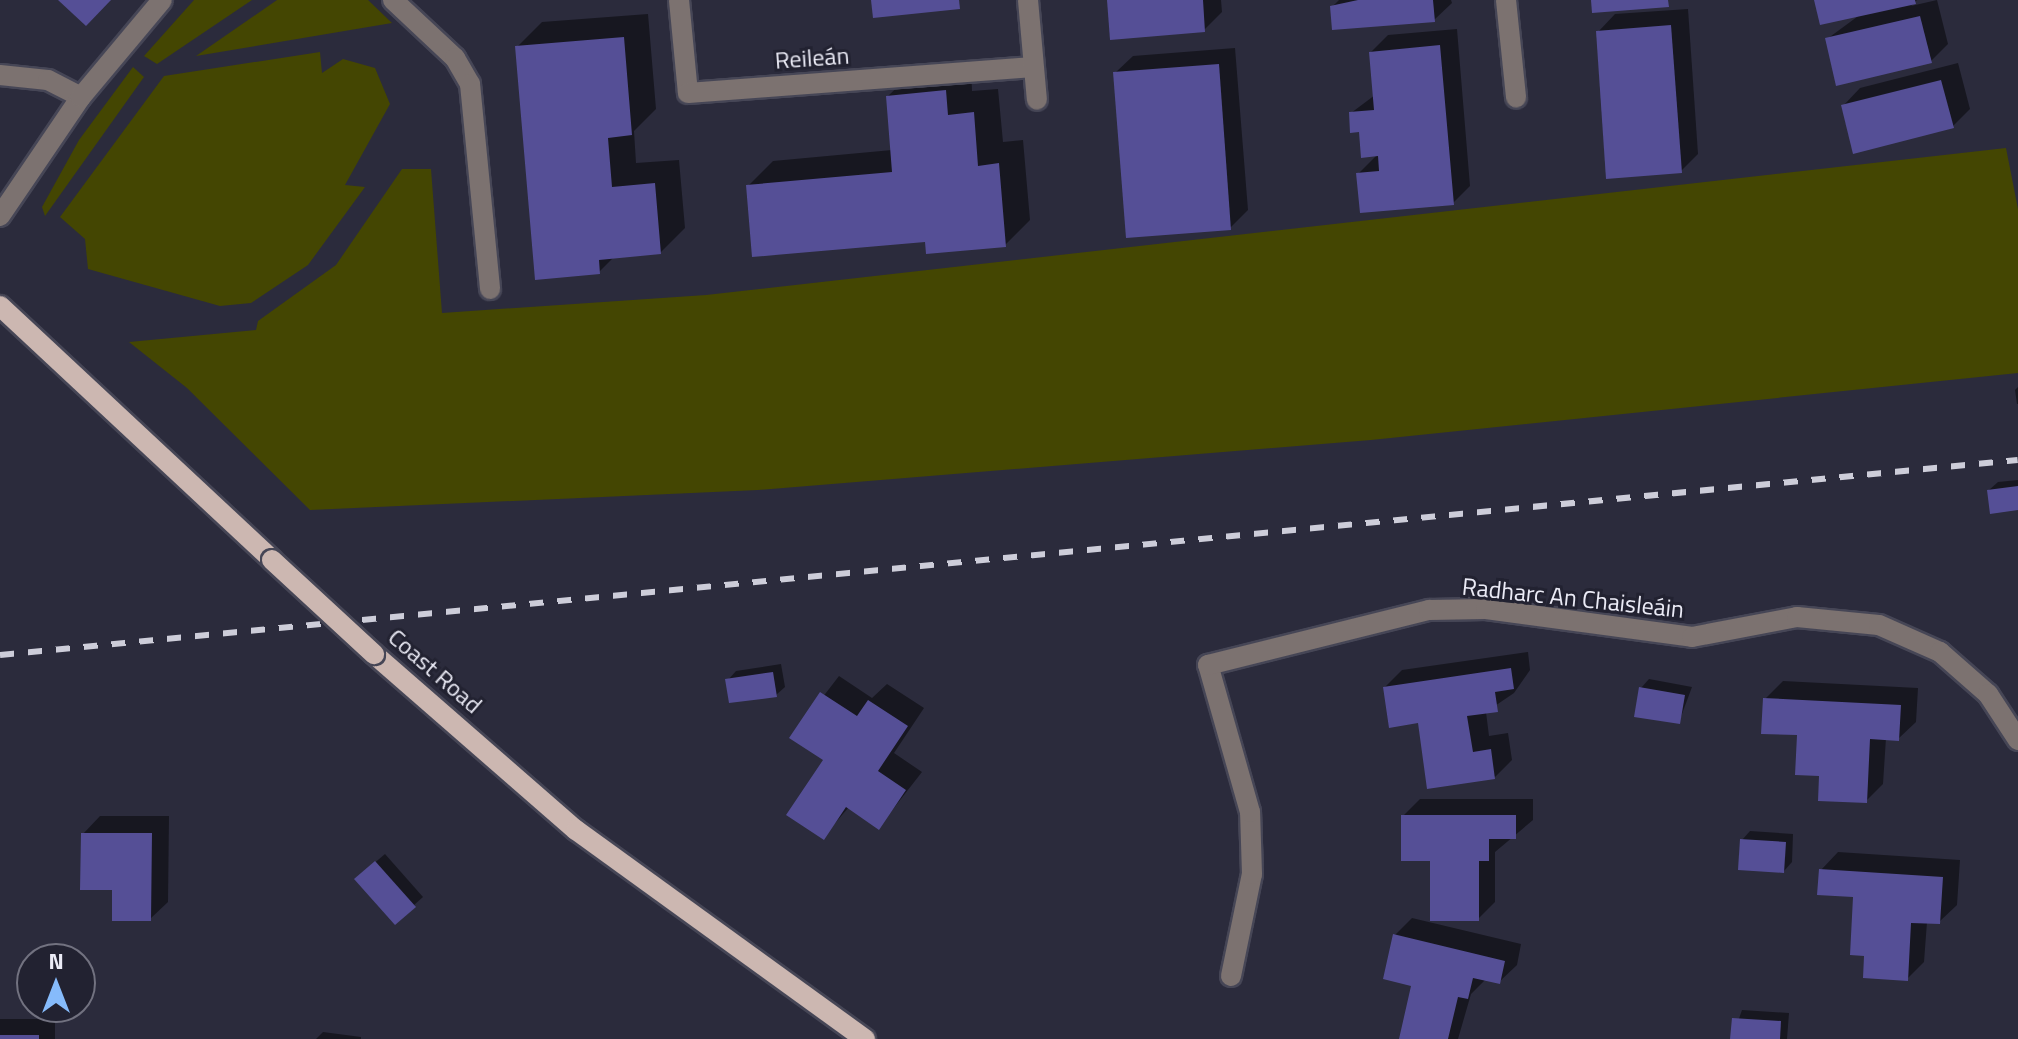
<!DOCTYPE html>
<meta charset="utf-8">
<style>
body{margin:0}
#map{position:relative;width:2018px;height:1039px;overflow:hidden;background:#2b2b3c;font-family:"Titillium Web",sans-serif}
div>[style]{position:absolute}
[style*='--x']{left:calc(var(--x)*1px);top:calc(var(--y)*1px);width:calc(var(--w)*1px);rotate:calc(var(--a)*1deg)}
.green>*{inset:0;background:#444602}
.shadow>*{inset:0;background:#0007}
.building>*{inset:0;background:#554f96}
.roads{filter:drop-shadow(2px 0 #464656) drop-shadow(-2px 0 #464656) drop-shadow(0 2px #464656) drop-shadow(0 -2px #464656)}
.minor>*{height:20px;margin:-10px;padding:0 10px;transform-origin:10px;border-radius:10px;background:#7c7270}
.major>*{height:20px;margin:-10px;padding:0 10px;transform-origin:10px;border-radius:10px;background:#ccb7b1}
.rail>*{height:6px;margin-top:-3px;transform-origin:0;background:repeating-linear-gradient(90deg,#cdcdd9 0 14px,transparent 0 28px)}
.bridges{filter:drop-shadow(2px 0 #464656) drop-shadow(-2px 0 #464656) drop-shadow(0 2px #464656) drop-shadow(0 -2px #464656)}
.major-bridge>*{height:20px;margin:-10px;padding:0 10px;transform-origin:10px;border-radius:10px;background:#ccb7b1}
span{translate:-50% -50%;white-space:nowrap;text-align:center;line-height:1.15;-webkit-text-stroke:6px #222231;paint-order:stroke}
.street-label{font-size:24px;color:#ebebf6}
.north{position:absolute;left:16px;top:943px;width:80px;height:80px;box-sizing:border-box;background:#222231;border:2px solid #727280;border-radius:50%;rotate:0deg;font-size:22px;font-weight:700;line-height:32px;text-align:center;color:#ebebf6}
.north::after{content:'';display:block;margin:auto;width:28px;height:36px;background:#86bbfb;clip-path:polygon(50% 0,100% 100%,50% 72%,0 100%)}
</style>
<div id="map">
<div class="green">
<i style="clip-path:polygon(194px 0,252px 0,157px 64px,144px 56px)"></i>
<i style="clip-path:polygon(277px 0,368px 0,392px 23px,196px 56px)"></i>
<i style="clip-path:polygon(320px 52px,322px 73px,343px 59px,375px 68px,390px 104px,345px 185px,365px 187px,308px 265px,251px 303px,220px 306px,88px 269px,85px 239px,60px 217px,164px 76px)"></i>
<i style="clip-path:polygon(133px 67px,144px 77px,45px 216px,42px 207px,79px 140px)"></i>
<i style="clip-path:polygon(2006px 148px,2018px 209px,2018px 373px,1371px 440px,758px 490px,310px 510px,187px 388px,129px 342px,256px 330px,258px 321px,336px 265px,402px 169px,431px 169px,442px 313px,706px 295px)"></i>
</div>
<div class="shadow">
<i style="clip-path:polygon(1109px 0,1221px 0,1222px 12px,1204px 30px)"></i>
<i style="clip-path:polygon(1339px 0,1451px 0,1452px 3px,1434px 20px,1332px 7px)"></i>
<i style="clip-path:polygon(1816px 0,1917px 0,1911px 6px,1937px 0,1948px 44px,1931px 61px,1827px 39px,1861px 14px)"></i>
<i style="clip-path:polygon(1688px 9px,1698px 154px,1681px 171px,1598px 32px,1615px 14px)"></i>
<i style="clip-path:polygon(648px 14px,656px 109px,634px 131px,636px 163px,679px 160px,685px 228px,661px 252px,615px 256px,599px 272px,517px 47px,542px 22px)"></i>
<i style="clip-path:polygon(1457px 29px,1470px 186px,1453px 203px,1358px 174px,1378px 154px,1351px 113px,1375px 95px,1371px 52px,1388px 35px)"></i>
<i style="clip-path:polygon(1235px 48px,1248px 210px,1230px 228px,1115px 73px,1133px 56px)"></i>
<i style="clip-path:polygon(1958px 63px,1970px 109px,1953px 126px,1843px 106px,1860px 88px)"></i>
<i style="clip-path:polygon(971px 66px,972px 91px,998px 89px,1003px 142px,1023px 140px,1030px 220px,1005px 245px,927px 239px,748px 186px,773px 161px,892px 150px,888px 96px,913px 72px)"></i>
<i style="clip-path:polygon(2018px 387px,2018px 404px,2017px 404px,2015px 390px)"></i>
<i style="clip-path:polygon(2018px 480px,2018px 508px,1989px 490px,1998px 482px)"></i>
<i style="clip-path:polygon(1528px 652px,1530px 670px,1514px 693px,1486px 712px,1489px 736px,1508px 733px,1512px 760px,1495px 777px,1385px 687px,1402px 670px)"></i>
<i style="clip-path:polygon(781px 664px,785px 687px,776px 695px,728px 680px,736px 671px)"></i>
<i style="clip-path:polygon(839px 676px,872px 698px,887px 684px,924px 708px,894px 753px,922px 772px,879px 827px,849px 807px,823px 837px,825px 760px,792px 737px)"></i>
<i style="clip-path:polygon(1649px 679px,1692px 687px,1679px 722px,1641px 688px)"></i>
<i style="clip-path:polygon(1783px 681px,1918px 688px,1916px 722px,1898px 739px,1886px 738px,1883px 784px,1866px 801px,1821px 774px,1799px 734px,1765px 699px)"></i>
<i style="clip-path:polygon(1420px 799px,1533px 799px,1533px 820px,1495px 852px,1495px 902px,1478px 919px,1403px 816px)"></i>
<i style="clip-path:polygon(100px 816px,169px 816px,168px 902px,150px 919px,114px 888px,83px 834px)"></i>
<i style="clip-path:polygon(1750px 831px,1793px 834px,1792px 862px,1784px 871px,1742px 840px)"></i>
<i style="clip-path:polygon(1838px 852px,1960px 860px,1957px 905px,1939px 922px,1927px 922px,1924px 962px,1907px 979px,1866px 954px,1855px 896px,1821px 870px)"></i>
<i style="clip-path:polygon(385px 854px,423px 897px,414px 905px,365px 871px)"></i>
<i style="clip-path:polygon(1412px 918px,1521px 944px,1517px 965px,1499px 982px,1486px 979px,1471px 994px,1458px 1039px,1401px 1039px,1414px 984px,1395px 935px)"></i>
<i style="clip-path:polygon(1742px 1010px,1789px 1013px,1787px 1039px,1732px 1039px)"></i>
<i style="clip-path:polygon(0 1019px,55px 1019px,55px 1039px,0 1039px)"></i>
<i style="clip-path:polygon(323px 1032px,361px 1037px,361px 1039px,316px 1039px)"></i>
</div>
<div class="building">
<i style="clip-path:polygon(58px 0,111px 0,86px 26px)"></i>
<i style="clip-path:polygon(871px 0,959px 0,960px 9px,873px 18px)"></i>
<i style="clip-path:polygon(1107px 0,1203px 0,1205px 32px,1110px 40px)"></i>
<i style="clip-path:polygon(1358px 0,1433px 0,1435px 22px,1332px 30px,1330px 6px)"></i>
<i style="clip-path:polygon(1591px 0,1668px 0,1669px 7px,1592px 13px)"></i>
<i style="clip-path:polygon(1814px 0,1915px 0,1916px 4px,1820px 25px)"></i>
<i style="clip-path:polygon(1920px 16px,1932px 63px,1836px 86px,1825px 38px)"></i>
<i style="clip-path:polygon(1671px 25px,1682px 173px,1606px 179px,1596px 31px)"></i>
<i style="clip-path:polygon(624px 37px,632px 135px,608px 138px,612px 187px,655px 183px,661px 254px,599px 260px,600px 274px,535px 280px,515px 46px)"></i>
<i style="clip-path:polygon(1440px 45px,1454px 205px,1360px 213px,1356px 173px,1379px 171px,1378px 156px,1361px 158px,1359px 132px,1350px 133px,1349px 112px,1374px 110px,1369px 52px)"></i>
<i style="clip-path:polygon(1219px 64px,1231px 230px,1126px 238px,1113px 72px)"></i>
<i style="clip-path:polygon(1941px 80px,1954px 128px,1853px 154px,1841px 105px)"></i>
<i style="clip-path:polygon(946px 90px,948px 115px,974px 112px,978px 166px,999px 163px,1006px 247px,926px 254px,925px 242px,752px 257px,746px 185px,892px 172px,886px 96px)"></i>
<i style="clip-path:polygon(2018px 486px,2018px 510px,1990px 514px,1987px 490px)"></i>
<i style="clip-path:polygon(1511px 668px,1514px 689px,1495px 692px,1498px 712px,1467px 716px,1473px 752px,1491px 749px,1495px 779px,1427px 789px,1418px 723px,1389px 728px,1383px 687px)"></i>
<i style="clip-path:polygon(773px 672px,777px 697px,729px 703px,725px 679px)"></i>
<i style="clip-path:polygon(1639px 687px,1685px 695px,1680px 724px,1634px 717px)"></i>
<i style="clip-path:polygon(820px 692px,857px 716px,868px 700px,908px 726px,878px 771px,906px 790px,879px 830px,846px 807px,824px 840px,786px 815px,823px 760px,789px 738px)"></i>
<i style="clip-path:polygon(1763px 698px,1901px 705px,1899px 741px,1870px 739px,1867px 803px,1818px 801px,1819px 776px,1795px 775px,1797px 735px,1761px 734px)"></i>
<i style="clip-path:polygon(1401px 815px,1516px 815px,1516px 839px,1489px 839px,1489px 861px,1479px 861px,1479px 921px,1430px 921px,1430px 861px,1401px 861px)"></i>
<i style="clip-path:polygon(81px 833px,152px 833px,151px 921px,112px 921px,112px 890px,80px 890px)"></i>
<i style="clip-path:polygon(1740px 839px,1786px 842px,1784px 873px,1738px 870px)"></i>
<i style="clip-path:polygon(375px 861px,416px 907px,395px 925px,354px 879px)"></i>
<i style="clip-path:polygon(1819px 869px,1943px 877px,1940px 924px,1911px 923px,1908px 981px,1863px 978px,1864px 956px,1850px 955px,1853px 897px,1817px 895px)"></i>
<i style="clip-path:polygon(1393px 934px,1505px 961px,1500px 984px,1473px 978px,1468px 999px,1458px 997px,1448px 1039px,1399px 1039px,1411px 986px,1383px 979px)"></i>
<i style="clip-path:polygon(1732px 1018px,1781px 1021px,1780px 1039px,1730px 1039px)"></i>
<i style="clip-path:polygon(0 1035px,39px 1035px,39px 1039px,0 1039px)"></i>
</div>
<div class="roads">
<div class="minor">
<i style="--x:393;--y:0;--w:85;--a:43.1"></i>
<i style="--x:455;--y:58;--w:30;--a:60"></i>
<i style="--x:470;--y:84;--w:206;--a:84.4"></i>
<i style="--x:679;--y:0;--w:93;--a:84.5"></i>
<i style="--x:688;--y:93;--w:346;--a:-4.3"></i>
<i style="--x:1028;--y:0;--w:100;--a:84.9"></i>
<i style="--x:1506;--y:0;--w:98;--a:84.1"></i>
<i style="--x:0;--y:75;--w:48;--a:5.9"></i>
<i style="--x:48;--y:80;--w:37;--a:27"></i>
<i style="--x:0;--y:216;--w:144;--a:-55.8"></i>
<i style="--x:81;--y:97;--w:126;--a:-50.1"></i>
<i style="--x:1231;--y:976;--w:104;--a:-78.4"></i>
<i style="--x:1252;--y:874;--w:62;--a:-91.8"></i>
<i style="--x:1250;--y:812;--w:153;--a:-105.9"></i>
<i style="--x:1208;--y:665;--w:228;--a:-14"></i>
<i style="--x:1429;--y:610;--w:57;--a:-1"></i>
<i style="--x:1486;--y:609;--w:208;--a:7.7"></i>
<i style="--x:1692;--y:637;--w:107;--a:-10.8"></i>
<i style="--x:1797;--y:617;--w:82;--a:5.6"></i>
<i style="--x:1879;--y:625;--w:67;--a:23.9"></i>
<i style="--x:1940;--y:652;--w:64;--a:41.2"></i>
<i style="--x:1988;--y:694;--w:55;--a:56.9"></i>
</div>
<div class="major">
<i style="--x:0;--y:306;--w:372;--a:43"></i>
<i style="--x:374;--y:654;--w:268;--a:41.1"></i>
<i style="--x:576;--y:830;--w:357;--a:35.9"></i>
</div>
</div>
<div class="rail">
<i style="--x:0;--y:655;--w:2027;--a:-5.52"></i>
</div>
<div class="bridges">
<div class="major-bridge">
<i style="--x:272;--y:560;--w:139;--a:42.7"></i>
</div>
</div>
<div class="street-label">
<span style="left:812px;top:58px;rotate:-4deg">Reileán</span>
<span style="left:1573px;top:598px;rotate:6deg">Radharc An Chaisleáin</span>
<span style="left:435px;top:671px;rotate:41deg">Coast Road</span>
</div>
<div class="north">N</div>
</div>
